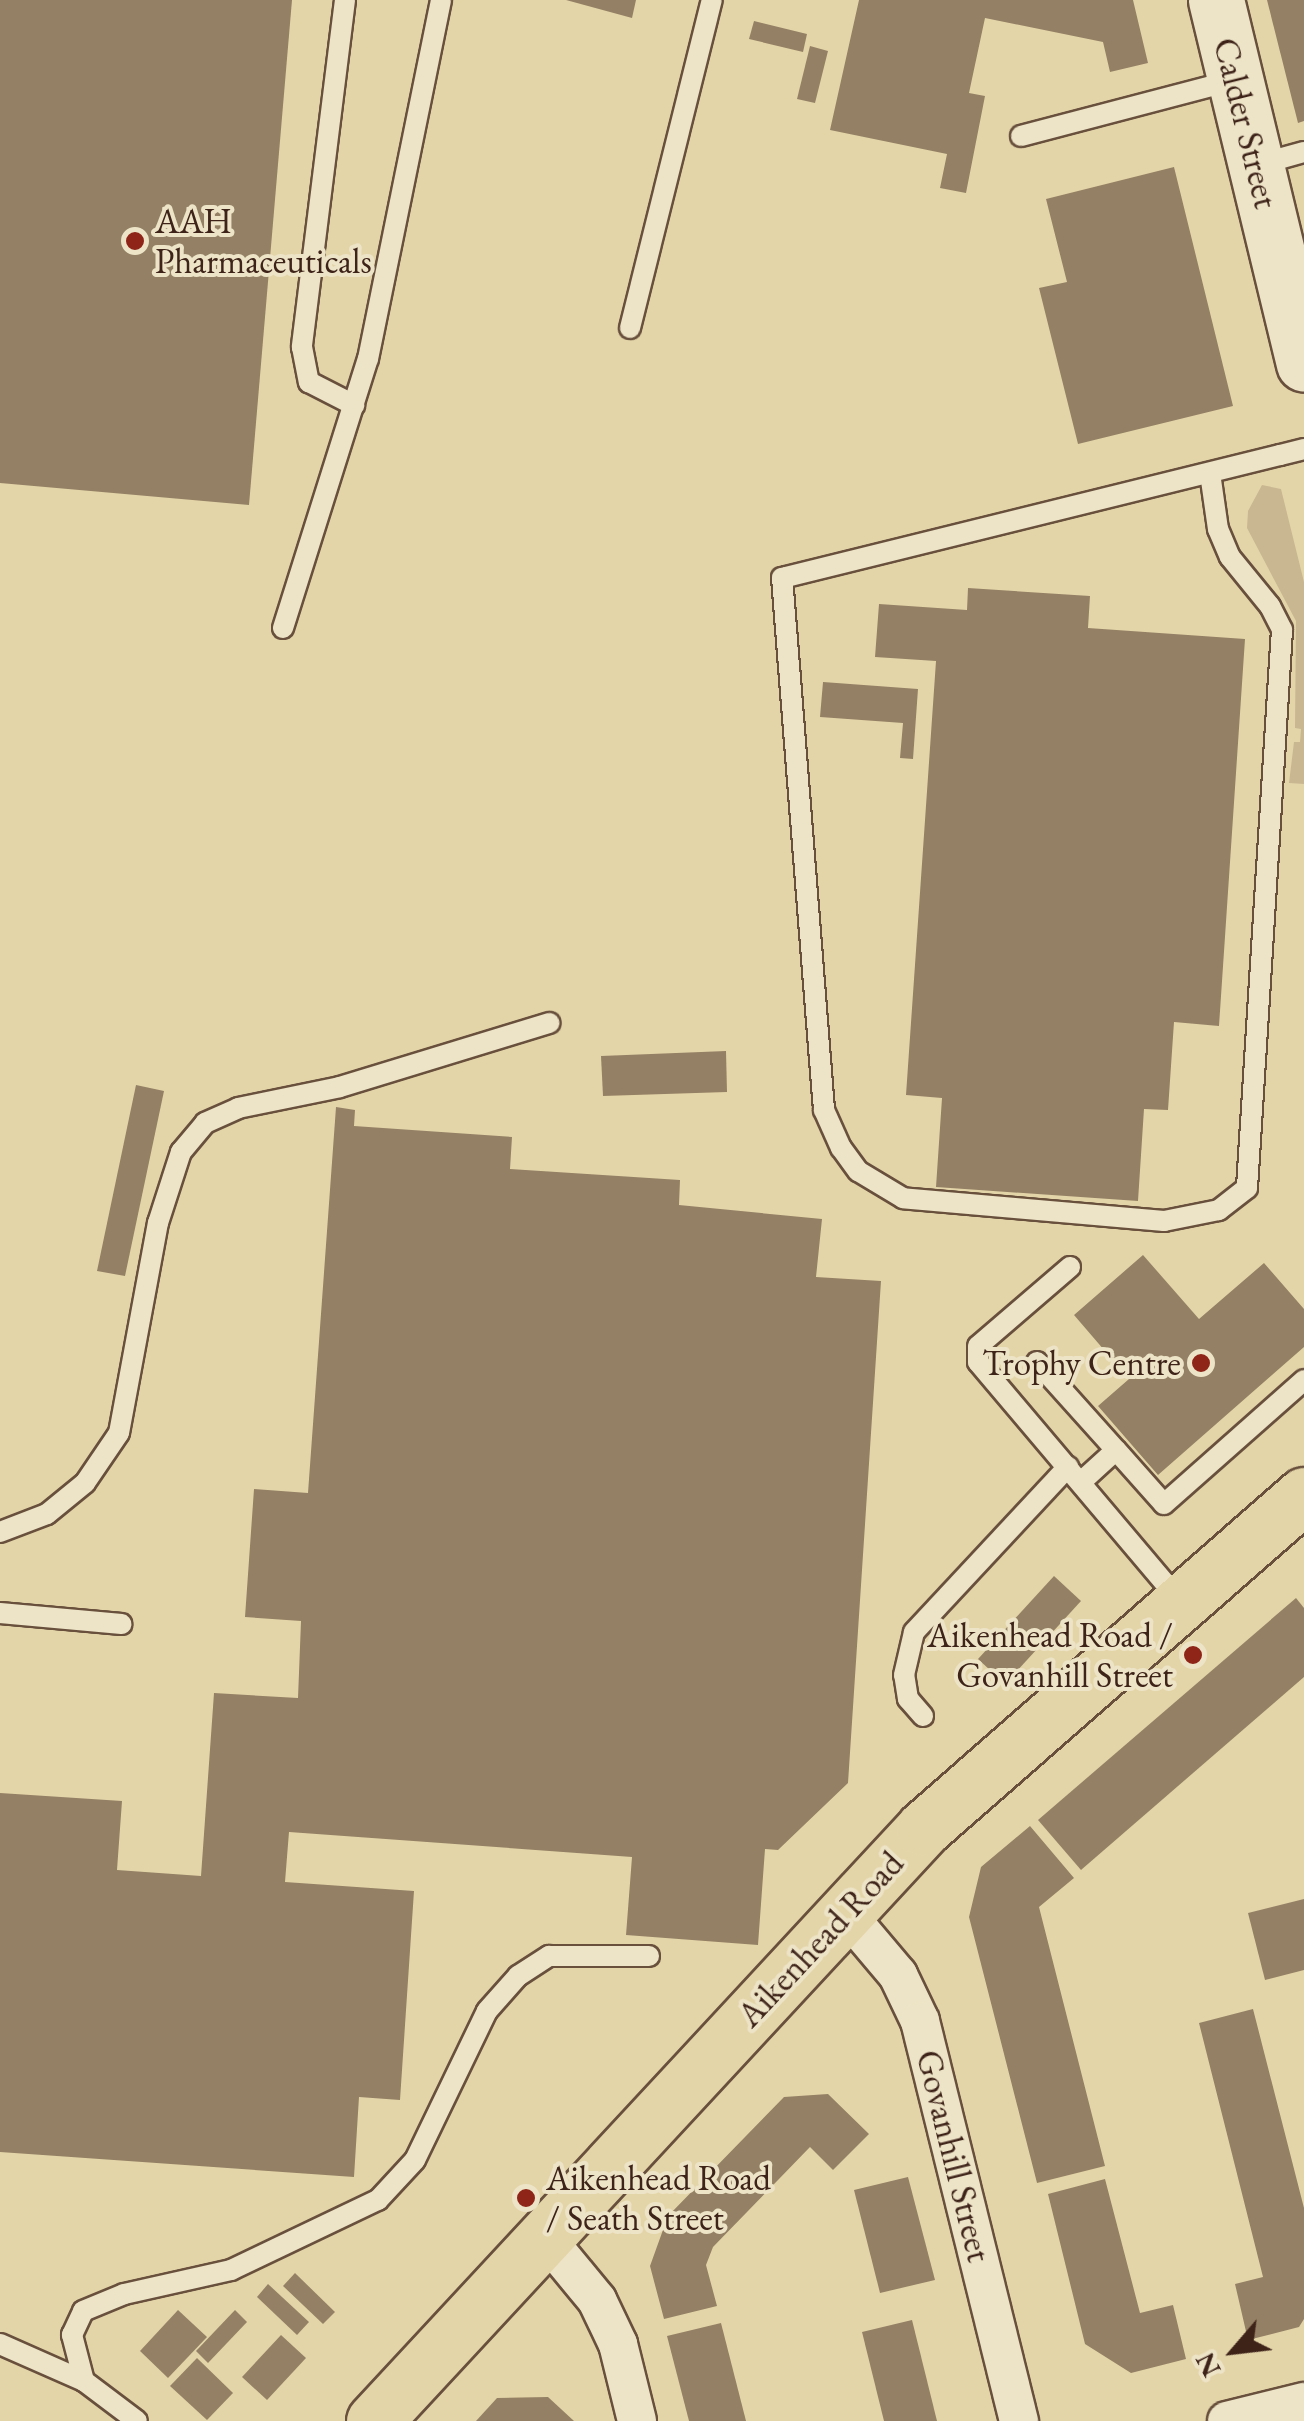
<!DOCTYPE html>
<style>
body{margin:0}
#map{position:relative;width:1304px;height:2421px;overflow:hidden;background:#e4d5a9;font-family:"EB Garamond",serif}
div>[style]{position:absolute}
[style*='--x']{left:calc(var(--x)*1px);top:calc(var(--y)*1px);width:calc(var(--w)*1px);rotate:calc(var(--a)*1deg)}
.green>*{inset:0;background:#c8b791}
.building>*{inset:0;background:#948064}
.roads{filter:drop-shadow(2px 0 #68503d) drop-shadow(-2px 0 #68503d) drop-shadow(0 2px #68503d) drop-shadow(0 -2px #68503d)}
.service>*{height:20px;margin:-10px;padding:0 10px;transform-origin:10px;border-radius:10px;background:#ede4c7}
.minor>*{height:38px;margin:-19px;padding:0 19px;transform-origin:19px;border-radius:19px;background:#ede4c7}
.secondary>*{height:55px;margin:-27.5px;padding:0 27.5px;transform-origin:27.5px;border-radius:27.5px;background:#ede4c7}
.primary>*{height:55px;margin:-27.5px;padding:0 27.5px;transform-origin:27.5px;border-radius:27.5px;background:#e4d5a9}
.dots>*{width:28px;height:28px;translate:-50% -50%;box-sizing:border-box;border:5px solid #ede4c7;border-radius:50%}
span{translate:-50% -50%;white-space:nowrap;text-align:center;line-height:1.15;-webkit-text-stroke:8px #ede4c7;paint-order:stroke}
.street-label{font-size:35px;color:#3e2319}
.poi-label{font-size:35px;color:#3e2319}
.left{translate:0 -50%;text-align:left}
.right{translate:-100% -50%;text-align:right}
.north{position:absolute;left:1184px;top:2301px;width:100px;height:100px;-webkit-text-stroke:8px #ede4c7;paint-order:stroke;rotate:242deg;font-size:28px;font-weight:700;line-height:40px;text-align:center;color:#3e2319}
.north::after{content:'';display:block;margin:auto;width:35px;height:45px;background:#3e2319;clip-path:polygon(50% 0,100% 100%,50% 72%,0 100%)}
</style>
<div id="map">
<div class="green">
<i style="clip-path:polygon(1262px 485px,1281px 489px,1304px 582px,1304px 784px,1289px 783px,1294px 742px,1300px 742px,1301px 729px,1295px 728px,1296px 621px,1247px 528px,1248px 511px)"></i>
</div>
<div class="building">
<i style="clip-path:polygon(0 0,292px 0,249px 505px,0 483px)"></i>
<i style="clip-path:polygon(566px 0,636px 0,632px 18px)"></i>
<i style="clip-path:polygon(859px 0,1133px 0,1148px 63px,1110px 72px,1103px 42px,985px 18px,969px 93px,985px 96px,966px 193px,940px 188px,947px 154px,830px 130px)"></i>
<i style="clip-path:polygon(1267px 0,1304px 0,1304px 121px,1298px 123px)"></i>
<i style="clip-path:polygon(754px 21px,807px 34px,803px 52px,749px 39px)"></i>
<i style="clip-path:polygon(810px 46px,828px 51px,815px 103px,797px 99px)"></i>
<i style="clip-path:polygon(1174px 167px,1233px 406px,1078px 444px,1039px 288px,1067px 282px,1046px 199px)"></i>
<i style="clip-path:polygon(968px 588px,1090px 596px,1088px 628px,1245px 639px,1219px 1026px,1174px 1022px,1168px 1110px,1144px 1109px,1138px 1201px,936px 1187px,942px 1098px,906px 1095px,936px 661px,875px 657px,879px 604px,967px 610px)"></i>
<i style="clip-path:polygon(823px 682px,918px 689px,913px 759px,900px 758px,903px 723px,820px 717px)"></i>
<i style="clip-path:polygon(726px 1051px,727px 1092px,603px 1096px,601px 1056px)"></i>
<i style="clip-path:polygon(136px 1085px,164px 1091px,125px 1276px,97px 1271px)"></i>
<i style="clip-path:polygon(336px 1107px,355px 1110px,354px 1126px,512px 1137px,510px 1169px,680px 1180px,679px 1205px,822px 1219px,816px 1277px,881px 1281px,848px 1783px,778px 1850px,765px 1849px,758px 1945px,626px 1935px,632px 1857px,289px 1832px,285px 1882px,414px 1891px,400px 2100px,359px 2097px,354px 2177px,0 2152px,0 1793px,122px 1801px,117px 1870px,201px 1876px,214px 1693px,298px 1698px,301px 1621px,245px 1617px,254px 1489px,308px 1493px)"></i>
<i style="clip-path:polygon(1143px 1255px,1199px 1319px,1264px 1263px,1304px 1309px,1304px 1347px,1158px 1475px,1098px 1406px,1129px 1379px,1074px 1315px)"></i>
<i style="clip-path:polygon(1054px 1576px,1081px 1601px,1005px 1684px,978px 1659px)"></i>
<i style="clip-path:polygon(1296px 1598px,1304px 1608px,1304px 1677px,1081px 1870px,1038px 1820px)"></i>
<i style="clip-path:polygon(1030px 1826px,1074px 1878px,1039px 1907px,1105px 2166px,1037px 2183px,969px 1917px,981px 1867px)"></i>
<i style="clip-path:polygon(1304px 1899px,1304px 1970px,1265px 1980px,1248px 1913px)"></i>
<i style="clip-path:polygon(1253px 2009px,1304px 2208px,1304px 2319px,1299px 2327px,1248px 2340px,1235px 2284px,1263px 2277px,1199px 2023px)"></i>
<i style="clip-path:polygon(828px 2094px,869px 2134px,833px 2170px,810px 2147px,713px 2247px,706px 2265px,717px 2306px,664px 2319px,650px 2266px,668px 2216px,784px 2097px)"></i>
<i style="clip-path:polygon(908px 2177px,935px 2280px,880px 2293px,854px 2190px)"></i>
<i style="clip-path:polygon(1105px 2179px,1140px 2313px,1173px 2305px,1186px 2359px,1131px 2373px,1085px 2344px,1048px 2194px)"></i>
<i style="clip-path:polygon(295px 2273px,335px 2312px,323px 2324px,283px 2286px)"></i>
<i style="clip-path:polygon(268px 2284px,309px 2322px,297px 2335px,257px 2297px)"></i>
<i style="clip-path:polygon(178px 2310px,207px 2337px,168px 2378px,140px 2351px)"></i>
<i style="clip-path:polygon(235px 2310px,247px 2322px,208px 2363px,196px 2351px)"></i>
<i style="clip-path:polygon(912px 2320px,937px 2421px,884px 2421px,862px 2332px)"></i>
<i style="clip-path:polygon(721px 2323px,746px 2421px,689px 2421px,667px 2336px)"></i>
<i style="clip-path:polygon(281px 2335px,306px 2358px,267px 2400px,242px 2377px)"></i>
<i style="clip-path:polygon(197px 2358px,233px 2393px,207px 2420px,170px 2386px)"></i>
<i style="clip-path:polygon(548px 2397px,574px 2421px,476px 2421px,497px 2398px)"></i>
</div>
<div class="roads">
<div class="service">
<i style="--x:345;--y:0;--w:350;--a:97.1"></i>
<i style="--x:302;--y:347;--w:36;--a:79"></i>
<i style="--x:309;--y:382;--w:51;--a:27.1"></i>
<i style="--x:1021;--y:136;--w:220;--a:-14.7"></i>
<i style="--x:1257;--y:165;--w:49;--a:-15.5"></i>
<i style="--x:630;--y:328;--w:338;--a:-76"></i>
<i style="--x:1210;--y:473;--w:57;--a:81.9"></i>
<i style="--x:1218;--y:529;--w:30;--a:67"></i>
<i style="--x:1230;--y:557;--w:63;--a:50.8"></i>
<i style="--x:1270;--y:606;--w:27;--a:63"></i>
<i style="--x:1282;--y:630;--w:559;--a:93.59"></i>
<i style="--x:1247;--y:1188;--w:36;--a:142"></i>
<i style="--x:1219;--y:1210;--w:56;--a:168.7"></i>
<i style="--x:1164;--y:1221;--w:262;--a:-175"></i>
<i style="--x:903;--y:1198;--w:52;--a:-149"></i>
<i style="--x:858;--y:1171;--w:29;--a:-126"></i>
<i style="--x:841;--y:1148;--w:42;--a:-114.1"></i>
<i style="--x:824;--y:1110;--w:534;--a:-94.51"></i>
<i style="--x:782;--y:578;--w:513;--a:-13.87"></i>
<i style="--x:1280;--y:455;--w:25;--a:-14"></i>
<i style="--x:283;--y:628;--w:282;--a:-72.5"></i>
<i style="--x:368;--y:359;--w:366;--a:-78.5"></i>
<i style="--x:1070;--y:1267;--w:121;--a:139.3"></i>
<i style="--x:978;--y:1346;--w:16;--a:90"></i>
<i style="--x:978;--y:1362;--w:313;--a:49.8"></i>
<i style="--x:1037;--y:1362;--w:118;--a:48.1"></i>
<i style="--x:1081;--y:1482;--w:47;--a:-42.4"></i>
<i style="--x:1116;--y:1450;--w:72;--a:48.4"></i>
<i style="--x:1164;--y:1504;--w:187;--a:-41.5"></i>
<i style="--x:0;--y:1532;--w:50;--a:-21"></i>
<i style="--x:47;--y:1514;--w:49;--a:-39.2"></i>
<i style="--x:85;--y:1483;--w:60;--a:-55.8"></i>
<i style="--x:119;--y:1433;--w:214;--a:-79.5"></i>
<i style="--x:158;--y:1223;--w:75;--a:-72.1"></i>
<i style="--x:181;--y:1152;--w:38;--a:-50"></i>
<i style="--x:205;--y:1123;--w:36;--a:-24"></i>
<i style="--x:238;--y:1108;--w:104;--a:-11.6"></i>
<i style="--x:340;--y:1087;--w:219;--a:-17"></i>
<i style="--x:0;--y:1613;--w:122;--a:5.2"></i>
<i style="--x:923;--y:1716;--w:23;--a:-131"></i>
<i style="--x:908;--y:1699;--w:24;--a:-99"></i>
<i style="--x:904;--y:1675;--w:44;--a:-76.9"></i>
<i style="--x:914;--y:1632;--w:226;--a:-47"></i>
<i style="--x:0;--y:2344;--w:92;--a:23.8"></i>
<i style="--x:84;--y:2381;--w:66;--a:37"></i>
<i style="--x:84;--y:2381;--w:48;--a:-104.6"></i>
<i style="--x:72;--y:2335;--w:26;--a:-65"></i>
<i style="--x:83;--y:2311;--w:44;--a:-22.5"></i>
<i style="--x:124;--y:2294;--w:110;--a:-12.6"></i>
<i style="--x:231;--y:2270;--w:163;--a:-25.5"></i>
<i style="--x:378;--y:2200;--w:54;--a:-47.2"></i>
<i style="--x:415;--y:2160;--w:165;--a:-64.2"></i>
<i style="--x:487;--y:2011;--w:47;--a:-48.5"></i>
<i style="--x:518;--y:1976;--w:37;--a:-33"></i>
<i style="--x:549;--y:1956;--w:100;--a:0"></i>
</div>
<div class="minor">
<i style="--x:844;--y:1911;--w:84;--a:49.8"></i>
<i style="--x:898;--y:1975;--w:51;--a:64.4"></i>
<i style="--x:920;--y:2021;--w:412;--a:76.1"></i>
<i style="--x:545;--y:2237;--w:82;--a:50.5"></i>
<i style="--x:597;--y:2300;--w:49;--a:64.5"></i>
<i style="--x:618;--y:2344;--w:79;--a:76.1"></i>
<i style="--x:1227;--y:2421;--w:79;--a:-13.9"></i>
</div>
<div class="secondary">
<i style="--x:1216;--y:0;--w:374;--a:76.4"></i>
</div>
<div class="primary">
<i style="--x:374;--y:2421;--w:809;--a:-47.15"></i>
<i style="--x:924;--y:1828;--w:505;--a:-41.23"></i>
</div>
</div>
<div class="dots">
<i style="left:135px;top:241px;background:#8f2418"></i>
<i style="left:1201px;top:1363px;background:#8f2418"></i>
<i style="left:1193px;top:1655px;background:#8f2418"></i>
<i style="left:526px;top:2198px;background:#8f2418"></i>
</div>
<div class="street-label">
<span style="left:1246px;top:123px;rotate:76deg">Calder Street</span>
<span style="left:820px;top:1939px;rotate:-47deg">Aikenhead Road</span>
<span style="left:954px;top:2156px;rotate:76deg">Govanhill Street</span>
</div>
<div class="poi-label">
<span class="left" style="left:155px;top:241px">AAH<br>Pharmaceuticals</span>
<span class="right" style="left:1181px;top:1363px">Trophy Centre</span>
<span class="right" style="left:1173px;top:1655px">Aikenhead Road /<br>Govanhill Street</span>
<span class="left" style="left:546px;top:2198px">Aikenhead Road<br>/ Seath Street</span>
</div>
<div class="north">N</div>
</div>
